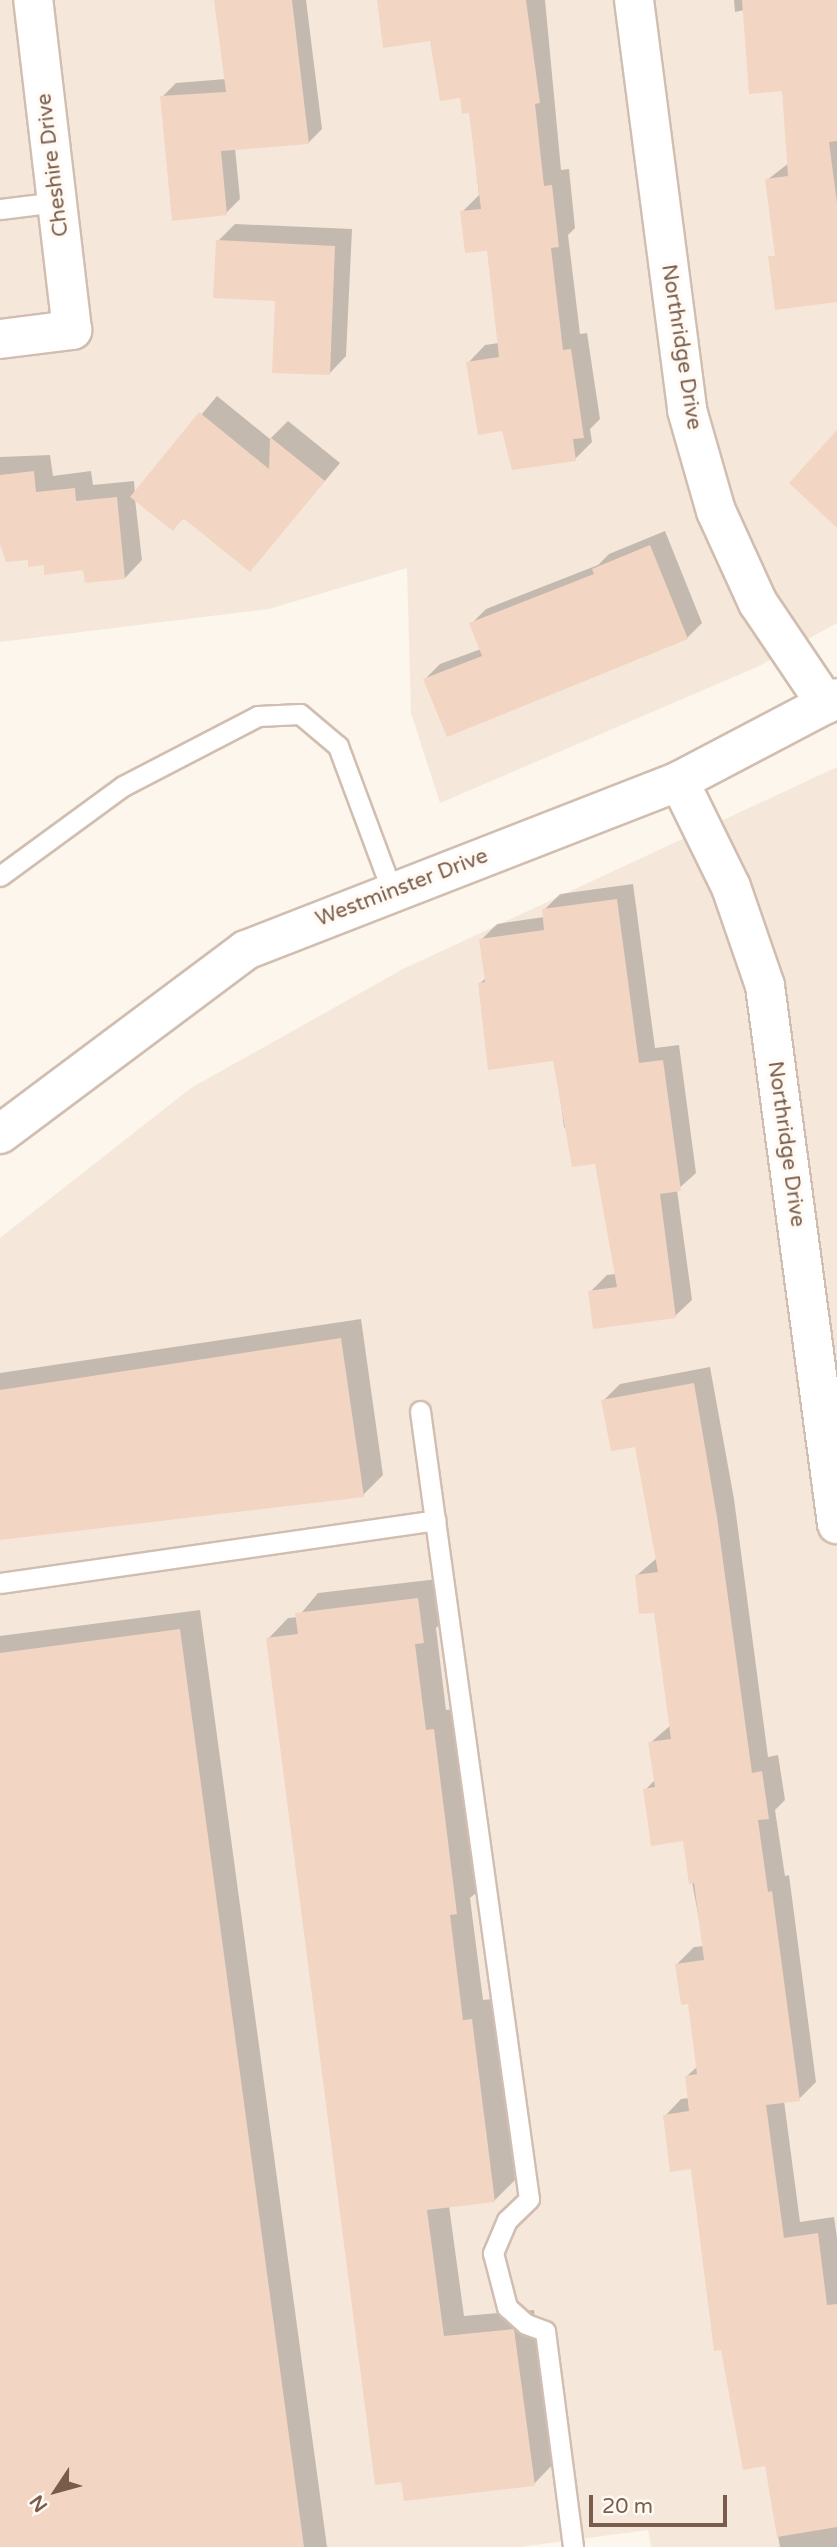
<!DOCTYPE html>
<style>
body{margin:0}
#map{position:relative;width:837px;height:2547px;overflow:hidden;background:#fdf6ec;font-family:"Varela Round",sans-serif}
div>[style]{position:absolute}
[style*='--x']{left:calc(var(--x)*1px);top:calc(var(--y)*1px);width:calc(var(--w)*1px);rotate:calc(var(--a)*1deg)}
.residential>*{inset:0;background:#f5e8da}
.shadow>*{inset:0;background:#0003}
.building>*{inset:0;background:#f3d5c3}
.roads{filter:drop-shadow(2px 0 #d1beb0) drop-shadow(-2px 0 #d1beb0) drop-shadow(0 2px #d1beb0) drop-shadow(0 -2px #d1beb0)}
.lane>*{height:19px;margin:-9.5px;padding:0 9.5px;transform-origin:9.5px;border-radius:9.5px;background:#fff}
.street>*{height:38px;margin:-19px;padding:0 19px;transform-origin:19px;border-radius:19px;background:#fff}
.secondary>*{height:38px;margin:-19px;padding:0 19px;transform-origin:19px;border-radius:19px;background:#fff}
span{translate:-50% -50%;white-space:nowrap;text-align:center;line-height:1.15;-webkit-text-stroke:7px #fffaf3;paint-order:stroke}
.street-label{font-size:21px;color:#7a5c4d}
.north{position:absolute;left:21px;top:2456px;width:70px;height:70px;-webkit-text-stroke:5px #fffaf3;paint-order:stroke;rotate:234deg;font-size:19px;font-weight:700;line-height:28px;text-align:center;color:#7a5c4d}
.north::after{content:'';display:block;margin:auto;width:24px;height:32px;background:#7a5c4d;clip-path:polygon(50% 0,100% 100%,50% 72%,0 100%)}
.scale{position:absolute;left:589px;top:2495px;width:138px;height:32px;box-sizing:border-box;border:4px solid #7a5c4d;border-top:0;padding-left:9px;font-size:21px;line-height:24px;white-space:nowrap;color:#7a5c4d;-webkit-text-stroke:5px #fffaf3;paint-order:stroke}
</style>
<div id="map">
<div class="residential">
<i style="clip-path:polygon(0 0,837px 0,837px 623px,757px 667px,440px 803px,411px 713px,407px 568px,269px 609px,0 642px)"></i>
<i style="clip-path:polygon(837px 767px,837px 2547px,651px 2547px,648px 2530px,520px 2547px,0 2547px,0 1238px,191px 1088px,403px 969px)"></i>
</div>
<div class="shadow">
<i style="clip-path:polygon(216px 0,306px 0,322px 129px,308px 143px,235px 148px,240px 199px,226px 213px,162px 97px,176px 83px,226px 79px)"></i>
<i style="clip-path:polygon(378px 0,545px 0,561px 170px,569px 169px,575px 228px,568px 235px,580px 334px,587px 333px,600px 419px,590px 429px,592px 442px,575px 459px,504px 429px,468px 363px,485px 345px,499px 343px,489px 249px,462px 212px,479px 195px,470px 111px,431px 39px)"></i>
<i style="clip-path:polygon(734px 0,837px 0,837px 259px,767px 180px,789px 163px,784px 90px,744px 10px,735px 12px)"></i>
<i style="clip-path:polygon(235px 224px,352px 229px,346px 356px,329px 374px,277px 299px,218px 241px)"></i>
<i style="clip-path:polygon(217px 396px,270px 439px,288px 421px,340px 463px,250px 570px,185px 517px,173px 528px,135px 499px,142px 560px,125px 578px,45px 563px,0 542px,0 457px,50px 455px,53px 476px,91px 471px,93px 485px,134px 481px,135px 494px)"></i>
<i style="clip-path:polygon(665px 531px,702px 623px,687px 638px,425px 679px,440px 664px,481px 649px,471px 624px,486px 609px,598px 565px,609px 554px)"></i>
<i style="clip-path:polygon(633px 884px,655px 1048px,679px 1045px,696px 1173px,677px 1190px,692px 1300px,675px 1316px,590px 1292px,607px 1275px,616px 1274px,597px 1162px,564px 1127px,555px 1059px,479px 984px,486px 978px,481px 940px,497px 924px,544px 917px,544px 910px,560px 894px)"></i>
<i style="clip-path:polygon(361px 1319px,383px 1475px,363px 1495px,0 1538px,0 1373px)"></i>
<i style="clip-path:polygon(710px 1367px,734px 1499px,768px 1757px,778px 1755px,785px 1800px,775px 1810px,785px 1876px,789px 1875px,816px 2082px,799px 2099px,784px 2101px,800px 2222px,834px 2217px,837px 2238px,837px 2547px,780px 2547px,766px 2464px,693px 2167px,665px 2116px,681px 2099px,690px 2098px,687px 2076px,698px 2066px,689px 2002px,677px 1964px,694px 1947px,704px 1946px,684px 1839px,645px 1790px,656px 1779px,650px 1743px,671px 1725px,656px 1611px,636px 1576px,657px 1558px,637px 1445px,603px 1401px,620px 1384px)"></i>
<i style="clip-path:polygon(438px 1579px,444px 1620px,436px 1628px,446px 1710px,454px 1709px,477px 1892px,470px 1898px,483px 2000px,492px 1999px,515px 2180px,494px 2201px,449px 2206px,464px 2316px,534px 2310px,554px 2463px,534px 2484px,405px 2500px,268px 1639px,288px 1618px,298px 1617px,318px 1593px)"></i>
<i style="clip-path:polygon(200px 1610px,327px 2547px,0 2547px,0 1636px)"></i>
</div>
<div class="building">
<i style="clip-path:polygon(214px 0,292px 0,309px 144px,221px 151px,227px 215px,172px 221px,160px 96px,226px 92px)"></i>
<i style="clip-path:polygon(377px 0,526px 0,540px 103px,535px 104px,544px 186px,552px 185px,559px 247px,551px 248px,563px 350px,571px 349px,584px 438px,573px 439px,576px 461px,512px 470px,502px 431px,478px 435px,466px 362px,499px 357px,487px 251px,465px 253px,460px 211px,481px 209px,469px 113px,462px 114px,460px 98px,440px 101px,430px 41px,383px 48px)"></i>
<i style="clip-path:polygon(742px 0,837px 0,837px 141px,829px 142px,837px 203px,837px 302px,775px 310px,768px 256px,775px 256px,765px 179px,788px 176px,782px 91px,749px 94px)"></i>
<i style="clip-path:polygon(216px 240px,335px 246px,330px 375px,272px 373px,275px 301px,213px 298px)"></i>
<i style="clip-path:polygon(199px 412px,269px 469px,270px 437px,325px 481px,250px 572px,183px 518px,173px 531px,130px 497px)"></i>
<i style="clip-path:polygon(837px 430px,837px 528px,789px 483px)"></i>
<i style="clip-path:polygon(34px 471px,36px 492px,75px 488px,76px 501px,117px 497px,125px 579px,85px 583px,83px 570px,44px 575px,44px 565px,28px 567px,28px 560px,6px 562px,0 544px,0 475px)"></i>
<i style="clip-path:polygon(650px 545px,688px 639px,447px 737px,423px 679px,482px 656px,469px 623px,594px 574px,592px 569px)"></i>
<i style="clip-path:polygon(617px 899px,639px 1063px,663px 1060px,681px 1191px,660px 1194px,676px 1318px,593px 1329px,588px 1291px,617px 1287px,595px 1164px,572px 1167px,553px 1061px,488px 1070px,478px 983px,485px 982px,479px 939px,544px 930px,542px 909px)"></i>
<i style="clip-path:polygon(341px 1338px,364px 1497px,0 1540px,0 1390px)"></i>
<i style="clip-path:polygon(694px 1383px,717px 1517px,752px 1773px,762px 1771px,769px 1819px,758px 1820px,768px 1892px,772px 1891px,800px 2101px,766px 2105px,784px 2238px,818px 2233px,827px 2305px,837px 2304px,837px 2527px,777px 2537px,765px 2466px,743px 2470px,721px 2350px,714px 2351px,691px 2169px,670px 2172px,663px 2115px,689px 2111px,685px 2076px,697px 2074px,688px 2004px,681px 2005px,675px 1964px,704px 1960px,694px 1883px,689px 1884px,683px 1841px,651px 1846px,643px 1789px,655px 1787px,648px 1742px,671px 1739px,654px 1613px,639px 1614px,635px 1575px,658px 1572px,635px 1447px,611px 1451px,601px 1400px)"></i>
<i style="clip-path:polygon(418px 1598px,424px 1643px,415px 1644px,426px 1730px,434px 1729px,457px 1914px,450px 1915px,463px 2020px,472px 2019px,495px 2202px,427px 2210px,444px 2336px,514px 2329px,535px 2486px,404px 2501px,401px 2482px,375px 2485px,266px 1638px,298px 1634px,295px 1613px)"></i>
<i style="clip-path:polygon(180px 1629px,304px 2547px,0 2547px,0 1653px)"></i>
</div>
<div class="roads">
<div class="lane">
<i style="--x:0;--y:209;--w:57;--a:-7"></i>
<i style="--x:0;--y:876;--w:152;--a:-36.2"></i>
<i style="--x:123;--y:786;--w:152;--a:-27.4"></i>
<i style="--x:258;--y:716;--w:42;--a:-2.7"></i>
<i style="--x:300;--y:714;--w:50;--a:40.1"></i>
<i style="--x:338;--y:746;--w:155;--a:69.6"></i>
<i style="--x:420;--y:1411;--w:110;--a:82.2"></i>
<i style="--x:0;--y:1583;--w:440;--a:-8.2"></i>
<i style="--x:435;--y:1520;--w:685;--a:82.12"></i>
<i style="--x:529;--y:2199;--w:30;--a:136"></i>
<i style="--x:507;--y:2220;--w:36;--a:113"></i>
<i style="--x:493;--y:2253;--w:56;--a:75.5"></i>
<i style="--x:507;--y:2307;--w:25;--a:42"></i>
<i style="--x:526;--y:2324;--w:20;--a:20"></i>
<i style="--x:545;--y:2331;--w:218;--a:82.6"></i>
</div>
<div class="street">
<i style="--x:634;--y:0;--w:413;--a:82.6"></i>
<i style="--x:687;--y:410;--w:105;--a:74"></i>
<i style="--x:716;--y:511;--w:101;--a:65.5"></i>
<i style="--x:758;--y:603;--w:122;--a:56"></i>
<i style="--x:0;--y:339;--w:73;--a:-7.1"></i>
<i style="--x:72;--y:330;--w:332;--a:-96.7"></i>
<i style="--x:679;--y:781;--w:118;--a:63.9"></i>
<i style="--x:731;--y:887;--w:105;--a:71"></i>
<i style="--x:765;--y:986;--w:543;--a:82.38"></i>
</div>
<div class="secondary">
<i style="--x:0;--y:1134;--w:307;--a:-36.8"></i>
<i style="--x:246;--y:950;--w:465;--a:-21.3"></i>
<i style="--x:679;--y:781;--w:178;--a:-27.7"></i>
</div>
</div>
<div class="street-label">
<span style="left:53px;top:165px;rotate:-97deg">Cheshire Drive</span>
<span style="left:681px;top:347px;rotate:81deg">Northridge Drive</span>
<span style="left:402px;top:888px;rotate:-21deg">Westminster Drive</span>
<span style="left:786px;top:1144px;rotate:82deg">Northridge Drive</span>
</div>
<div class="north">N</div>
<div class="scale">20 m</div>
</div>
